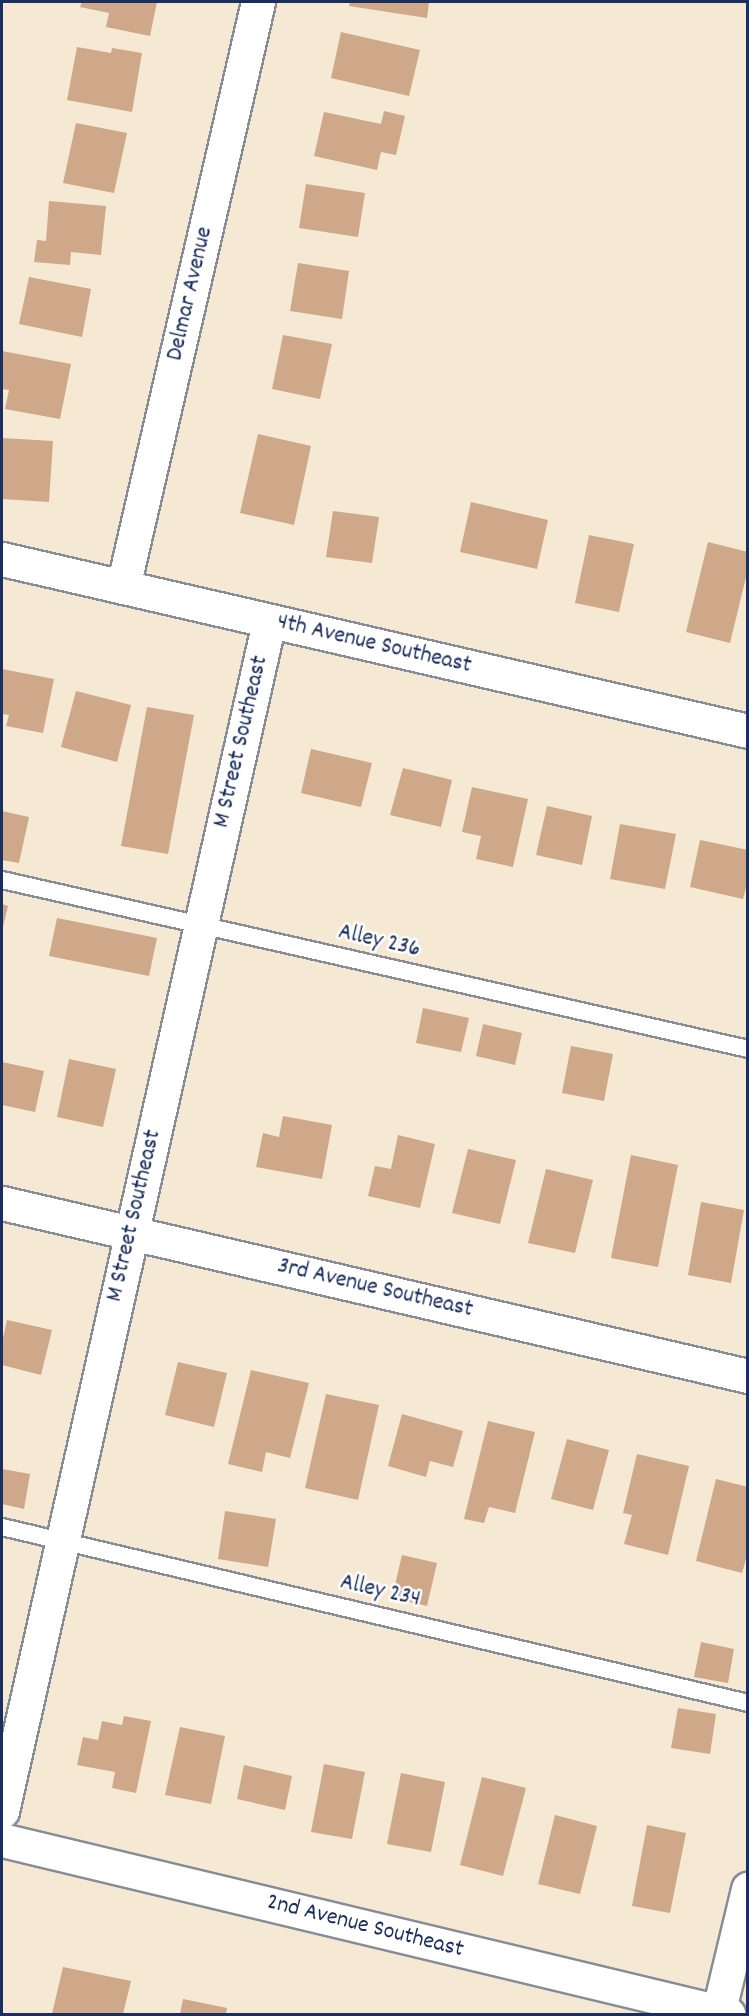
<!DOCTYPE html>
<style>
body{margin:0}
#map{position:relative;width:749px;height:2016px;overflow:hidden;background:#f5e9d4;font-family:Dekko,sans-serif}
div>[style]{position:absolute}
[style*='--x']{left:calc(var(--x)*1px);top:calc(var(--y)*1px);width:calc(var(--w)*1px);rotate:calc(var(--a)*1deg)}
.building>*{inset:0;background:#cfa789}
.roads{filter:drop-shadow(2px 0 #888c99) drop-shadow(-2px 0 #888c99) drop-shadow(0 2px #888c99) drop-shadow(0 -2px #888c99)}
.lane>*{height:16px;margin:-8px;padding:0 8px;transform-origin:8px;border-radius:8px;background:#fff}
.street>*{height:33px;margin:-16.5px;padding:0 16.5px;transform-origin:16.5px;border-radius:16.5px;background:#fff}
span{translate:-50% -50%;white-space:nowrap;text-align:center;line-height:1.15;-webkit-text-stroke:5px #fff;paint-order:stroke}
.street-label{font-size:24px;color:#1b2f5e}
.frame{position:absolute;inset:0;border:3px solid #1b2f5e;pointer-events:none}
</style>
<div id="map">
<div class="building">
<i style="clip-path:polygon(82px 2px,157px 2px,150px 36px,106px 27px,109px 13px,80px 7px)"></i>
<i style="clip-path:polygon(350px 2px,429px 2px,427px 18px,349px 6px)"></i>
<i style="clip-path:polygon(341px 32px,420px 50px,409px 96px,331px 78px)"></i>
<i style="clip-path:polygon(77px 47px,111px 53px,112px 48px,142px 53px,132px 112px,67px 100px)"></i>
<i style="clip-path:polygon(384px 111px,405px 116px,396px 155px,381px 152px,377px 170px,314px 156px,324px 112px,381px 124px)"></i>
<i style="clip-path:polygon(76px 123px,127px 133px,114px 193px,63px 183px)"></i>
<i style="clip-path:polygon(306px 184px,365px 193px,358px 237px,299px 228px)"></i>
<i style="clip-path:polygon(49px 201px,106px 206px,101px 255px,71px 252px,70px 265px,34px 262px,37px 240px,46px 241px)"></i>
<i style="clip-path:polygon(298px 263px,349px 271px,342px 319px,290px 311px)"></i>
<i style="clip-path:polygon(29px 277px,91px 289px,82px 337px,19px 324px)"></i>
<i style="clip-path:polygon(283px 335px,332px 344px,320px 399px,272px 389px)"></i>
<i style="clip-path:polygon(2px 351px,71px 364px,60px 419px,5px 409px,9px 390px,2px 389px)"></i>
<i style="clip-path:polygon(258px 434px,311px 446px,294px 525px,240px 513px)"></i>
<i style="clip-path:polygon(2px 438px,53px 441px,49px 502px,2px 499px)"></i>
<i style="clip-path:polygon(471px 502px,548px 520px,537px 569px,460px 552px)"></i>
<i style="clip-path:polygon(333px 511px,379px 517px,372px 563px,326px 557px)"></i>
<i style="clip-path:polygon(589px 535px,634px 544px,619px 612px,575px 603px)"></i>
<i style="clip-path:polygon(708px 542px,748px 552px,748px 569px,730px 643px,686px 632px)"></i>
<i style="clip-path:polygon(2px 669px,54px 679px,43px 733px,6px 726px,9px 715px,2px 714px)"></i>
<i style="clip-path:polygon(76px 691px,131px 705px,117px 762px,61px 747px)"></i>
<i style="clip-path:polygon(147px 707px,194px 715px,168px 854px,121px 846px)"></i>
<i style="clip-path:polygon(311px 749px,372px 763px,361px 807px,301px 793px)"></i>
<i style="clip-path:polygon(403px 768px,452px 780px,441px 827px,390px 815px)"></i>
<i style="clip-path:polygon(472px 787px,528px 799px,513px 867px,476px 859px,481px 836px,462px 832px)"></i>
<i style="clip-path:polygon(547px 806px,592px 816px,582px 865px,536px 855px)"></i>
<i style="clip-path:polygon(2px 811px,29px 817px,19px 863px,2px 860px)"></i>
<i style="clip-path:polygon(620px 824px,676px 834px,665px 889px,610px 879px)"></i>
<i style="clip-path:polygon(700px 840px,748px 850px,748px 880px,743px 899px,690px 887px)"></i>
<i style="clip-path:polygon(2px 904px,8px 906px,2px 931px)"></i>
<i style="clip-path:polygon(57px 918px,157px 938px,149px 976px,49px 956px)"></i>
<i style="clip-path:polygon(423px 1008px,469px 1018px,461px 1052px,416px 1043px)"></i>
<i style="clip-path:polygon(483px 1024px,522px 1033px,515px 1065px,476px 1056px)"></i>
<i style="clip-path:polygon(571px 1046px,613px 1054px,604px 1101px,562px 1093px)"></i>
<i style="clip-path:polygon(69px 1059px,116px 1069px,103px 1127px,57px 1117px)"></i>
<i style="clip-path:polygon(2px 1062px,44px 1071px,35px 1112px,2px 1105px)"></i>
<i style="clip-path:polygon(283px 1116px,332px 1125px,322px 1179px,256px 1167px,263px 1133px,279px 1137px)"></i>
<i style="clip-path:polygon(398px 1135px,435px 1144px,420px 1208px,368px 1196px,375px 1166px,391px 1169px)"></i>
<i style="clip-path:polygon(468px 1149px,516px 1160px,500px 1224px,452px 1213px)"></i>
<i style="clip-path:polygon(631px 1155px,678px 1165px,658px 1267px,611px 1258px)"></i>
<i style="clip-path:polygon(546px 1169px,593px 1180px,575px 1253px,528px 1243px)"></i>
<i style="clip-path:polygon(701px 1202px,744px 1210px,731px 1283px,688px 1275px)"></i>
<i style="clip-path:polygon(7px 1320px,52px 1330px,41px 1375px,2px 1365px,2px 1343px)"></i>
<i style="clip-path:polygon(178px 1362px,227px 1373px,214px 1427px,165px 1415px)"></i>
<i style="clip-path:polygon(251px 1370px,309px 1383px,290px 1458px,266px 1452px,262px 1472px,228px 1464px)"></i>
<i style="clip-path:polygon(326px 1394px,379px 1405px,358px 1500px,305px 1488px)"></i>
<i style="clip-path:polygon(402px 1414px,463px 1431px,453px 1467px,430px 1461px,426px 1477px,388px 1466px)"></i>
<i style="clip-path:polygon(488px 1421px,535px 1432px,515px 1513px,489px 1507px,484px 1523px,464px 1519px)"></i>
<i style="clip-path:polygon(567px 1439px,609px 1450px,593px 1510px,551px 1499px)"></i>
<i style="clip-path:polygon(637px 1454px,689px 1466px,668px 1555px,624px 1544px,632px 1515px,623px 1513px)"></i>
<i style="clip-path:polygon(2px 1469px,30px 1474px,24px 1509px,2px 1504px)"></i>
<i style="clip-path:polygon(716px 1479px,748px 1487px,748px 1552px,742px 1573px,696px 1561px)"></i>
<i style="clip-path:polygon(225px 1511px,276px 1519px,268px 1567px,218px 1559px)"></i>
<i style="clip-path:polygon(402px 1555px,437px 1563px,427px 1606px,392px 1598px)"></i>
<i style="clip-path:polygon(701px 1642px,734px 1649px,728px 1683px,694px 1677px)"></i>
<i style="clip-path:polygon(678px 1708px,716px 1714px,710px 1754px,671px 1748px)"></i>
<i style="clip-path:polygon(124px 1716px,151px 1721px,136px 1793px,112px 1788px,115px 1772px,77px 1765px,83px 1737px,98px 1740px,102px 1721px,122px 1725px)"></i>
<i style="clip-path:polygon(180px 1727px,225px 1736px,211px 1804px,165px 1795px)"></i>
<i style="clip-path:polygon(324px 1764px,365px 1772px,352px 1839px,311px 1832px)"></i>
<i style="clip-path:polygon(244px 1765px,292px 1776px,285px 1810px,237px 1799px)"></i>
<i style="clip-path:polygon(401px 1773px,445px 1782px,431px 1852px,387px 1844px)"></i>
<i style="clip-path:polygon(482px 1777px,526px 1788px,503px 1876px,460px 1865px)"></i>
<i style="clip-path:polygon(555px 1815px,597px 1826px,580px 1894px,538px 1884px)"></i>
<i style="clip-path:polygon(647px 1825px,686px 1833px,670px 1913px,632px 1906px)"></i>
<i style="clip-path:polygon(63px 1967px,131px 1981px,123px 2014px,52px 2014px)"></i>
<i style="clip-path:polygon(183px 1999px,227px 2008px,226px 2014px,180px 2014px)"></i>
</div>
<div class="roads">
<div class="lane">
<i style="--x:2;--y:880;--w:765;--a:12.76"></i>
<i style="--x:2;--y:1527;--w:766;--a:13.27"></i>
</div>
<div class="street">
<i style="--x:2;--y:559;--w:766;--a:12.98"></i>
<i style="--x:123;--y:587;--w:600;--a:-77.01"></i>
<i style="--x:2;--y:1203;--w:766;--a:13.06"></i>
<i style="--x:2;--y:1811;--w:1220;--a:-77.35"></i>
<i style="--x:2;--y:1840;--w:747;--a:13.48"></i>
<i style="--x:718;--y:2014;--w:129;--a:-76.5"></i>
</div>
</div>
<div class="street-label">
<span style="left:191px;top:294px;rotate:-77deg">Delmar Avenue</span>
<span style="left:374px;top:645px;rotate:13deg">4th Avenue Southeast</span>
<span style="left:242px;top:742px;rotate:-77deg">M Street Southeast</span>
<span style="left:379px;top:942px;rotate:13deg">Alley 236</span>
<span style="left:135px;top:1216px;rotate:-77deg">M Street Southeast</span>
<span style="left:375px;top:1289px;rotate:13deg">3rd Avenue Southeast</span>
<span style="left:380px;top:1592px;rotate:13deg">Alley 234</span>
<span style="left:365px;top:1927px;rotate:14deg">2nd Avenue Southeast</span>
</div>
<div class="frame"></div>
</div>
